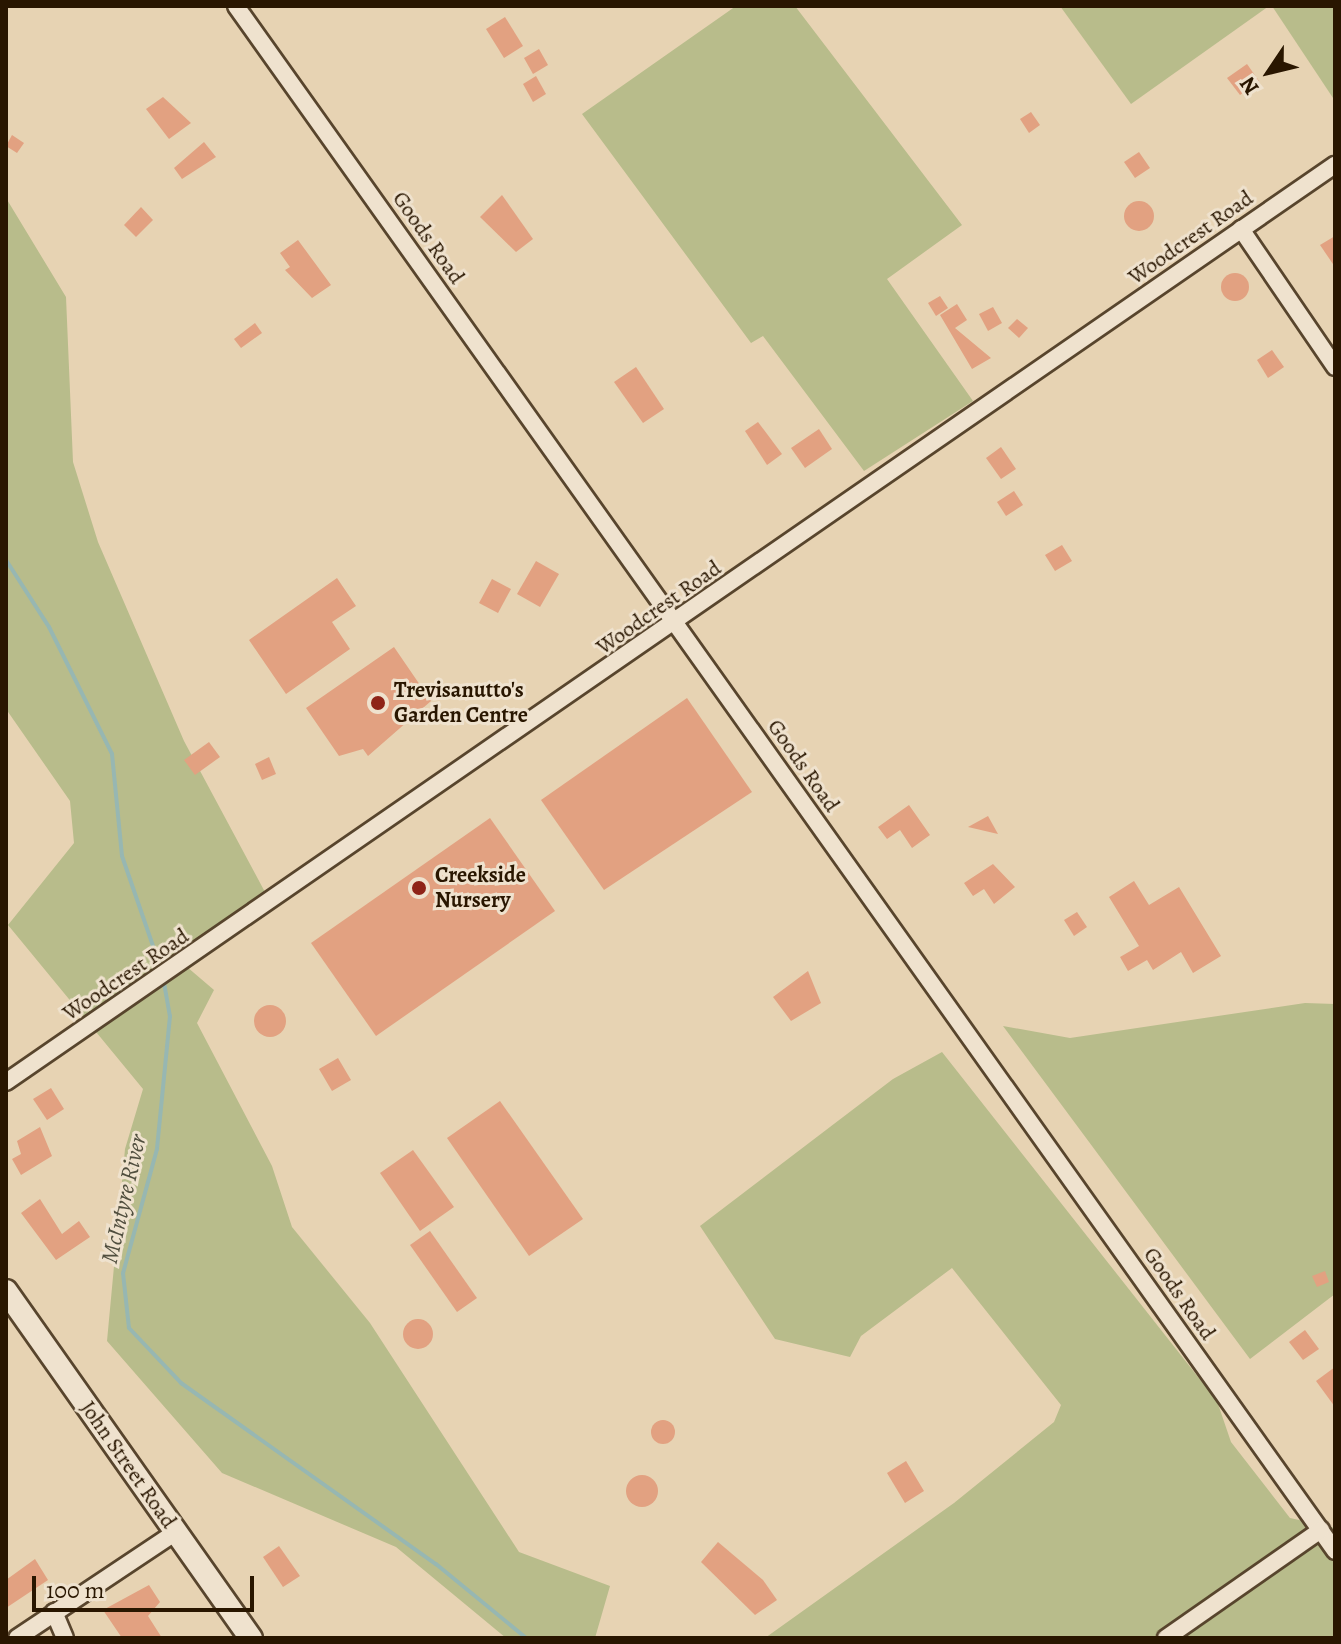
<!DOCTYPE html>
<style>
body{margin:0}
#map{position:relative;width:1341px;height:1644px;overflow:hidden;background:#e7d3b3;font-family:Alegreya,serif}
div>[style]{position:absolute}
[style*='--x']{left:calc(var(--x)*1px);top:calc(var(--y)*1px);width:calc(var(--w)*1px);rotate:calc(var(--a)*1deg)}
.green>*{inset:0;background:#b8bc8b}
.stream>*{height:4px;margin:-2px;padding:0 2px;transform-origin:2px;border-radius:2px;background:#97b7b2}
.building>*{inset:0;background:#e2a181}
.round{border-radius:50%}
.roads{filter:drop-shadow(2px 0 #58452d) drop-shadow(-2px 0 #58452d) drop-shadow(0 2px #58452d) drop-shadow(0 -2px #58452d)}
.street>*{height:16px;margin:-8px;padding:0 8px;transform-origin:8px;border-radius:8px;background:#efe2ce}
.secondary>*{height:22px;margin:-11px;padding:0 11px;transform-origin:11px;border-radius:11px;background:#efe2ce}
.dots>*{width:22px;height:22px;translate:-50% -50%;box-sizing:border-box;border:4px solid #efe2ce;border-radius:50%}
span{translate:-50% -50%;white-space:nowrap;text-align:center;line-height:1.15;-webkit-text-stroke:6px #efe2ce;paint-order:stroke}
.street-label{font-size:22px;color:#291600}
.poi-label{font-size:22px;color:#291600;font-weight:700}
.left{translate:0 -50%;text-align:left}
.water-label{font-size:24px;color:#504e3e;font-style:italic}
.frame{position:absolute;inset:0;border:8px solid #291600;pointer-events:none}
.north{position:absolute;left:1229px;top:32px;width:80px;height:80px;-webkit-text-stroke:6px #efe2ce;paint-order:stroke;rotate:235deg;font-size:22px;font-weight:700;line-height:32px;text-align:center;color:#291600}
.north::after{content:'';display:block;margin:auto;width:28px;height:36px;background:#291600;clip-path:polygon(50% 0,100% 100%,50% 72%,0 100%)}
.scale{position:absolute;left:32px;top:1576px;width:222px;height:36px;box-sizing:border-box;border:4px solid #291600;border-top:0;padding-left:10px;font-size:24px;line-height:28px;white-space:nowrap;color:#291600;-webkit-text-stroke:6px #efe2ce;paint-order:stroke}
</style>
<div id="map">
<div class="green">
<i style="clip-path:polygon(736px 6px,795px 6px,962px 225px,887px 279px,973px 401px,864px 471px,763px 336px,751px 343px,582px 114px)"></i>
<i style="clip-path:polygon(1060px 6px,1269px 6px,1131px 104px)"></i>
<i style="clip-path:polygon(1272px 6px,1335px 6px,1335px 101px)"></i>
<i style="clip-path:polygon(6px 198px,66px 297px,73px 462px,98px 542px,184px 741px,266px 894px,173px 955px,214px 990px,197px 1023px,272px 1166px,292px 1227px,370px 1323px,519px 1552px,610px 1586px,595px 1638px,506px 1638px,396px 1547px,222px 1473px,107px 1341px,125px 1149px,143px 1089px,8px 925px,74px 843px,70px 801px,6px 709px)"></i>
<i style="clip-path:polygon(1305px 1003px,1335px 1004px,1335px 1294px,1250px 1359px,1003px 1026px,1070px 1038px)"></i>
<i style="clip-path:polygon(942px 1052px,1217px 1401px,1231px 1442px,1290px 1518px,1335px 1528px,1335px 1638px,765px 1638px,954px 1503px,1054px 1422px,1061px 1405px,952px 1268px,861px 1336px,850px 1357px,775px 1339px,700px 1226px,893px 1079px)"></i>
</div>
<div class="stream">
<i style="--x:6;--y:560;--w:80;--a:57.3"></i>
<i style="--x:49;--y:627;--w:142;--a:63.6"></i>
<i style="--x:112;--y:754;--w:102;--a:84.4"></i>
<i style="--x:122;--y:856;--w:120;--a:71"></i>
<i style="--x:163;--y:977;--w:40;--a:80"></i>
<i style="--x:170;--y:1016;--w:134;--a:95.6"></i>
<i style="--x:157;--y:1149;--w:129;--a:105.3"></i>
<i style="--x:123;--y:1273;--w:55;--a:83.8"></i>
<i style="--x:129;--y:1328;--w:76;--a:46.6"></i>
<i style="--x:181;--y:1383;--w:313;--a:35.4"></i>
<i style="--x:436;--y:1564;--w:117;--a:39.4"></i>
</div>
<div class="building">
<i style="clip-path:polygon(505px 17px,523px 46px,504px 58px,486px 29px)"></i>
<i style="clip-path:polygon(539px 49px,548px 65px,533px 74px,524px 58px)"></i>
<i style="clip-path:polygon(1247px 64px,1259px 81px,1240px 95px,1227px 78px)"></i>
<i style="clip-path:polygon(536px 76px,546px 94px,533px 102px,523px 84px)"></i>
<i style="clip-path:polygon(163px 97px,191px 123px,169px 139px,146px 109px)"></i>
<i style="clip-path:polygon(1031px 112px,1040px 125px,1029px 133px,1020px 119px)"></i>
<i style="clip-path:polygon(12px 135px,24px 143px,17px 153px,6px 146px)"></i>
<i style="clip-path:polygon(204px 142px,216px 157px,182px 179px,174px 168px)"></i>
<i style="clip-path:polygon(1139px 152px,1150px 168px,1135px 178px,1124px 162px)"></i>
<i style="clip-path:polygon(502px 195px,533px 239px,516px 252px,480px 217px)"></i>
<i class="round" style="left:1124px;top:201px;width:30px;height:30px"></i>
<i style="clip-path:polygon(141px 207px,153px 220px,136px 237px,124px 225px)"></i>
<i style="clip-path:polygon(1335px 236px,1335px 267px,1320px 245px)"></i>
<i style="clip-path:polygon(298px 240px,331px 285px,312px 298px,285px 270px,290px 267px,280px 253px)"></i>
<i class="round" style="left:1221px;top:273px;width:28px;height:28px"></i>
<i style="clip-path:polygon(940px 296px,948px 308px,936px 316px,928px 303px)"></i>
<i style="clip-path:polygon(957px 304px,967px 320px,955px 328px,991px 358px,972px 369px,940px 315px)"></i>
<i style="clip-path:polygon(993px 307px,1002px 323px,988px 331px,979px 314px)"></i>
<i style="clip-path:polygon(1017px 319px,1028px 328px,1019px 338px,1008px 328px)"></i>
<i style="clip-path:polygon(255px 323px,262px 333px,241px 348px,234px 339px)"></i>
<i style="clip-path:polygon(1272px 350px,1284px 367px,1268px 378px,1257px 360px)"></i>
<i style="clip-path:polygon(636px 367px,664px 409px,643px 423px,614px 382px)"></i>
<i style="clip-path:polygon(758px 422px,782px 454px,767px 465px,745px 431px)"></i>
<i style="clip-path:polygon(819px 429px,832px 449px,805px 468px,791px 448px)"></i>
<i style="clip-path:polygon(1001px 447px,1016px 469px,1001px 479px,986px 458px)"></i>
<i style="clip-path:polygon(1014px 491px,1023px 505px,1006px 516px,997px 502px)"></i>
<i style="clip-path:polygon(1062px 545px,1072px 561px,1055px 571px,1045px 555px)"></i>
<i style="clip-path:polygon(536px 561px,559px 574px,540px 607px,517px 594px)"></i>
<i style="clip-path:polygon(337px 578px,356px 606px,332px 622px,350px 649px,286px 694px,249px 640px)"></i>
<i style="clip-path:polygon(492px 579px,511px 589px,498px 613px,479px 603px)"></i>
<i style="clip-path:polygon(394px 647px,431px 701px,368px 756px,363px 749px,339px 756px,306px 708px)"></i>
<i style="clip-path:polygon(687px 698px,752px 792px,604px 890px,541px 800px)"></i>
<i style="clip-path:polygon(209px 742px,220px 757px,195px 775px,184px 760px)"></i>
<i style="clip-path:polygon(269px 757px,276px 774px,262px 780px,255px 764px)"></i>
<i style="clip-path:polygon(909px 805px,930px 835px,912px 848px,900px 830px,887px 839px,878px 827px)"></i>
<i style="clip-path:polygon(988px 816px,998px 834px,968px 827px)"></i>
<i style="clip-path:polygon(490px 818px,555px 911px,376px 1036px,311px 943px)"></i>
<i style="clip-path:polygon(993px 864px,1015px 887px,994px 904px,984px 889px,973px 896px,964px 883px)"></i>
<i style="clip-path:polygon(1134px 881px,1149px 905px,1179px 887px,1221px 956px,1193px 973px,1181px 952px,1153px 970px,1147px 960px,1128px 971px,1120px 957px,1139px 946px,1109px 897px)"></i>
<i style="clip-path:polygon(1077px 912px,1087px 927px,1074px 936px,1064px 920px)"></i>
<i style="clip-path:polygon(808px 971px,821px 1003px,791px 1021px,773px 997px)"></i>
<i class="round" style="left:254px;top:1005px;width:32px;height:32px"></i>
<i style="clip-path:polygon(338px 1058px,351px 1080px,332px 1091px,319px 1069px)"></i>
<i style="clip-path:polygon(51px 1088px,64px 1109px,47px 1120px,33px 1099px)"></i>
<i style="clip-path:polygon(500px 1101px,583px 1219px,529px 1256px,447px 1138px)"></i>
<i style="clip-path:polygon(40px 1127px,52px 1156px,21px 1175px,12px 1159px,21px 1154px,17px 1141px)"></i>
<i style="clip-path:polygon(413px 1150px,454px 1207px,420px 1231px,380px 1173px)"></i>
<i style="clip-path:polygon(40px 1199px,62px 1234px,79px 1221px,90px 1237px,56px 1260px,21px 1213px)"></i>
<i style="clip-path:polygon(430px 1231px,477px 1298px,457px 1312px,410px 1245px)"></i>
<i style="clip-path:polygon(1325px 1271px,1329px 1282px,1317px 1287px,1312px 1276px)"></i>
<i class="round" style="left:403px;top:1319px;width:30px;height:30px"></i>
<i style="clip-path:polygon(1305px 1330px,1319px 1349px,1303px 1360px,1289px 1342px)"></i>
<i style="clip-path:polygon(1335px 1367px,1335px 1407px,1316px 1381px)"></i>
<i class="round" style="left:651px;top:1420px;width:24px;height:24px"></i>
<i style="clip-path:polygon(906px 1461px,924px 1491px,905px 1503px,887px 1473px)"></i>
<i class="round" style="left:626px;top:1475px;width:32px;height:32px"></i>
<i style="clip-path:polygon(718px 1542px,763px 1580px,777px 1600px,755px 1615px,701px 1562px)"></i>
<i style="clip-path:polygon(279px 1546px,300px 1576px,283px 1587px,263px 1557px)"></i>
<i style="clip-path:polygon(35px 1559px,48px 1580px,6px 1608px,6px 1580px)"></i>
<i style="clip-path:polygon(149px 1585px,160px 1602px,148px 1616px,162px 1638px,122px 1638px,103px 1610px)"></i>
</div>
<div class="roads">
<div class="street">
<i style="--x:236;--y:6;--w:1896;--a:54.57"></i>
<i style="--x:1241;--y:229;--w:167;--a:55.7"></i>
<i style="--x:6;--y:1082;--w:1615;--a:-34.61"></i>
<i style="--x:54;--y:1612;--w:28;--a:67"></i>
<i style="--x:17;--y:1638;--w:191;--a:-33.7"></i>
<i style="--x:1166;--y:1638;--w:189;--a:-34.9"></i>
</div>
<div class="secondary">
<i style="--x:6;--y:1291;--w:425;--a:54.8"></i>
</div>
</div>
<div class="dots">
<i style="left:378px;top:703px;background:#8f2418"></i>
<i style="left:419px;top:888px;background:#8f2418"></i>
</div>
<div class="street-label">
<span style="left:428px;top:238px;rotate:55deg">Goods Road</span>
<span style="left:1191px;top:238px;rotate:-35deg">Woodcrest Road</span>
<span style="left:659px;top:608px;rotate:-35deg">Woodcrest Road</span>
<span style="left:803px;top:766px;rotate:55deg">Goods Road</span>
<span style="left:126px;top:975px;rotate:-34deg">Woodcrest Road</span>
<span style="left:1179px;top:1294px;rotate:55deg">Goods Road</span>
<span style="left:128px;top:1465px;rotate:55deg">John Street Road</span>
</div>
<div class="poi-label">
<span class="left" style="left:394px;top:703px">Trevisanutto's<br>Garden Centre</span>
<span class="left" style="left:435px;top:888px">Creekside<br>Nursery</span>
</div>
<div class="water-label">
<span style="left:124px;top:1199px;rotate:-77deg">McIntyre River</span>
</div>
<div class="frame"></div>
<div class="north">N</div>
<div class="scale">100 m</div>
</div>
